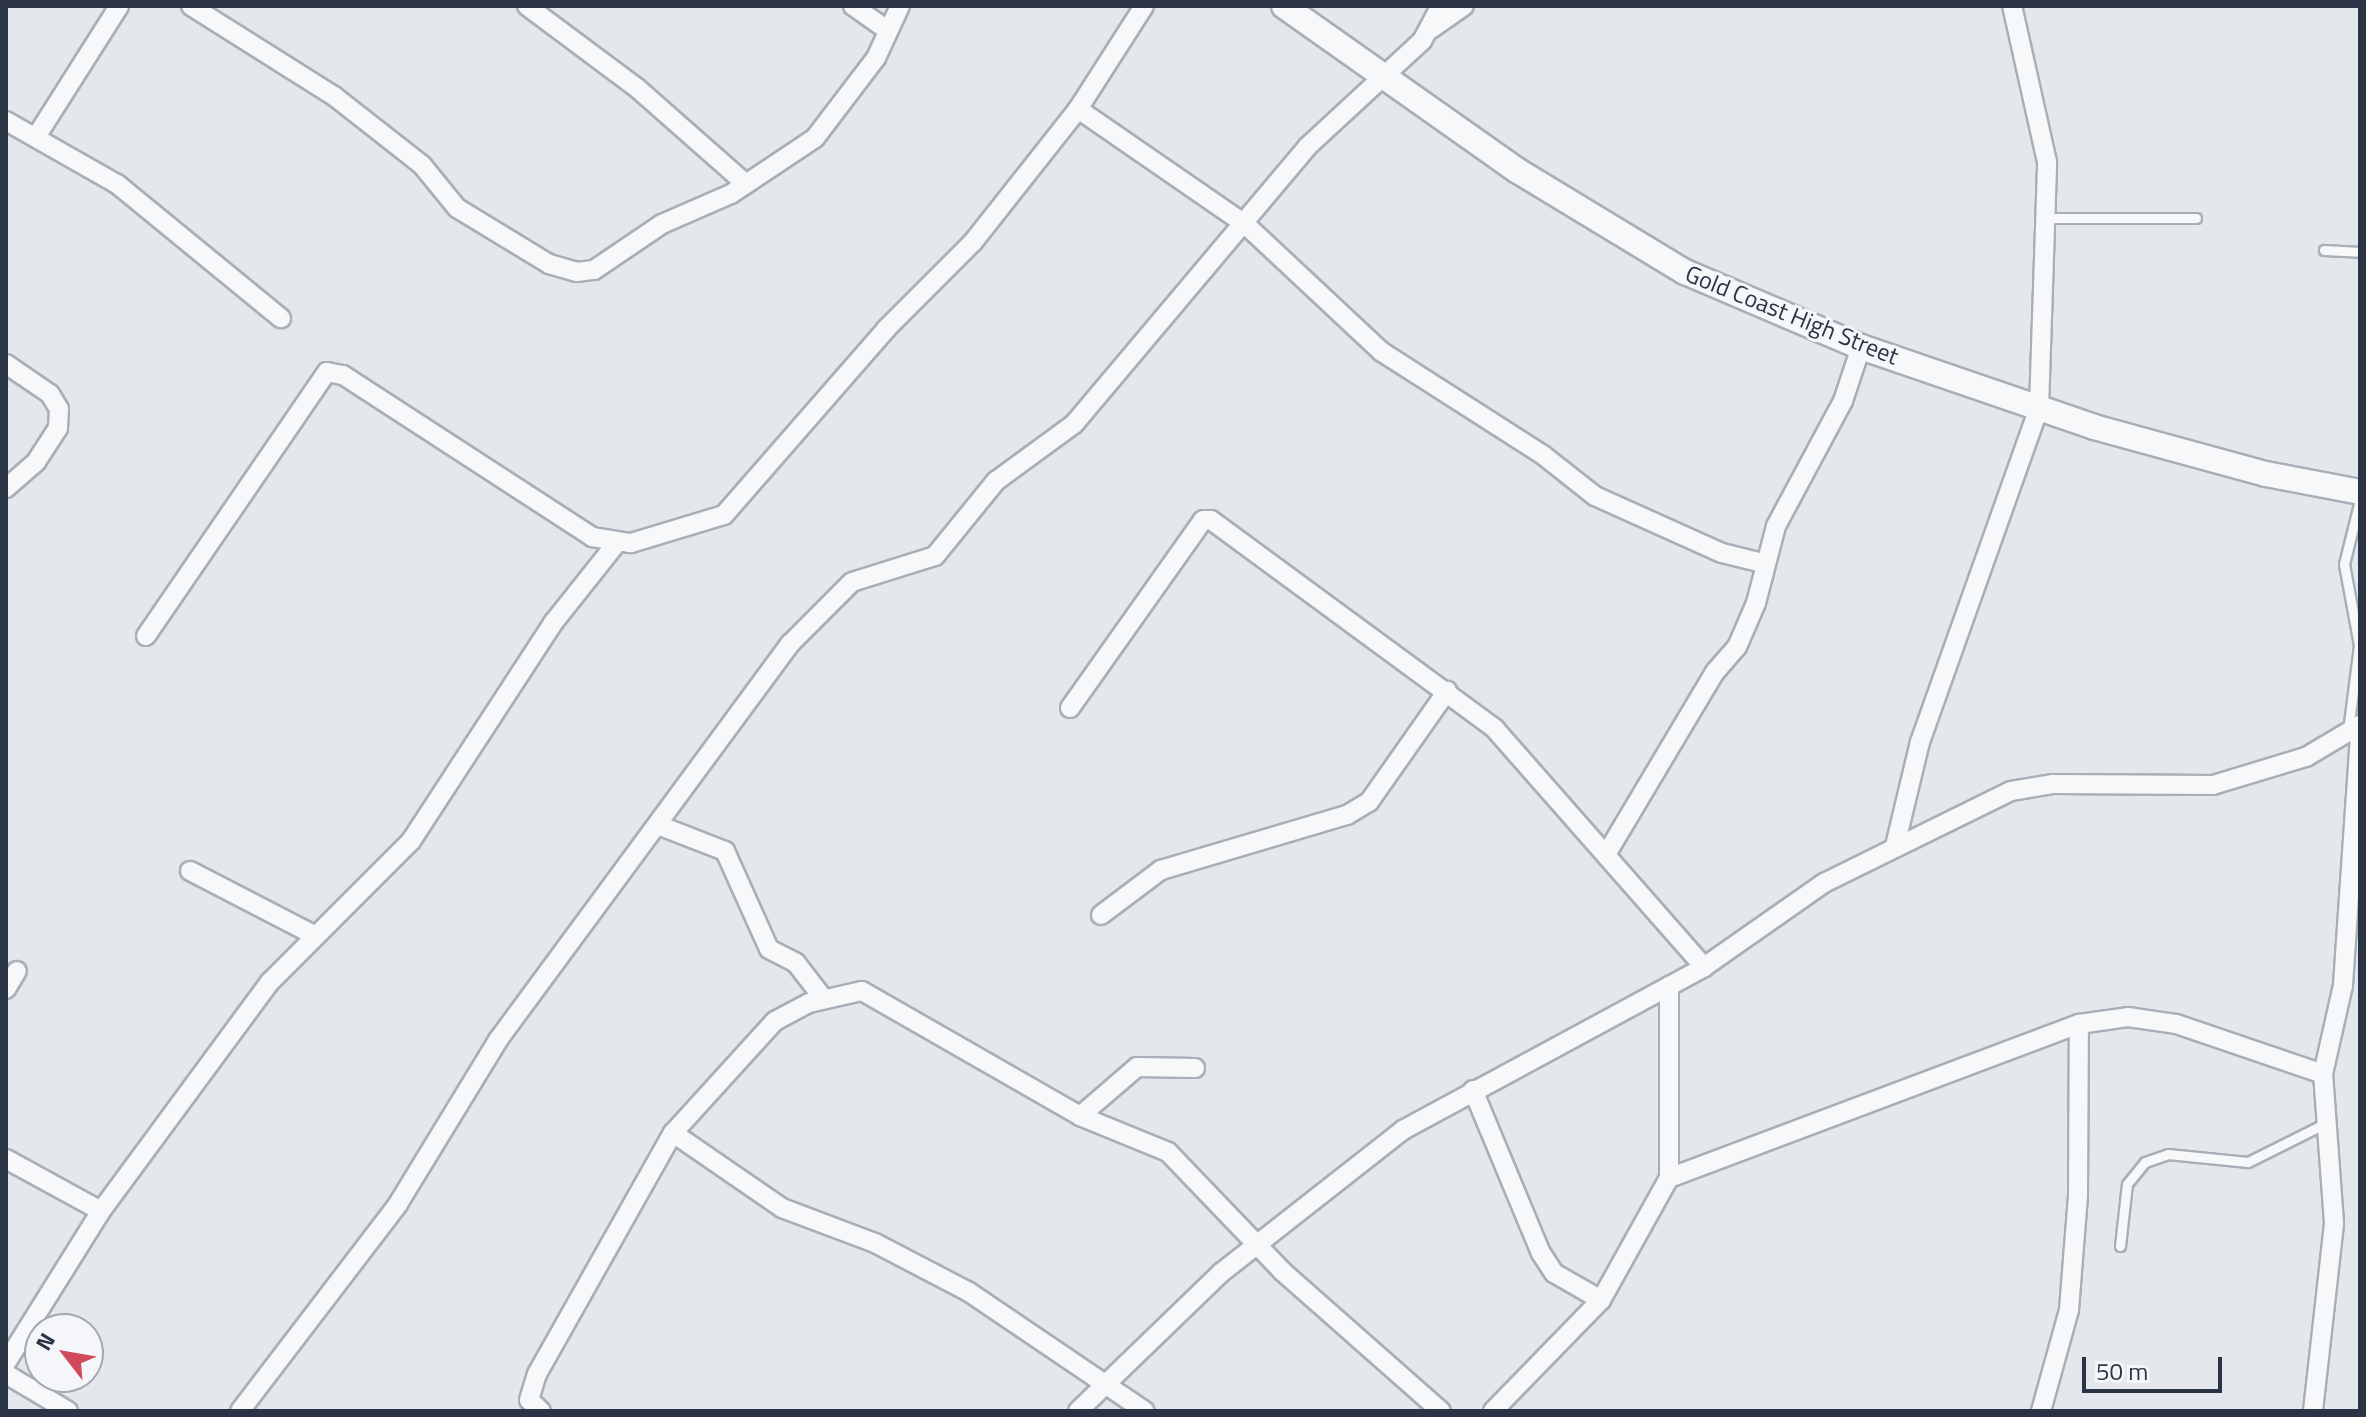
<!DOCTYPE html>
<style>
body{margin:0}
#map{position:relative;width:2366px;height:1417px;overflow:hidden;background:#e4e7ec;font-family:"Titillium Web",sans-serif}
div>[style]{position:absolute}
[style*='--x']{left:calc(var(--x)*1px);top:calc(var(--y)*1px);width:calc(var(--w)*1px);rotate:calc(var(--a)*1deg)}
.roads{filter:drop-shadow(2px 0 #a9aeb7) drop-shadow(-2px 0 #a9aeb7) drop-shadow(0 2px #a9aeb7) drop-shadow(0 -2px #a9aeb7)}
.service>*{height:9px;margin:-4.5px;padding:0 4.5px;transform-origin:4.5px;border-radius:4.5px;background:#f7f8fa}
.minor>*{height:18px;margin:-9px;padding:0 9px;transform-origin:9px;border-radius:9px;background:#f7f8fa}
.tertiary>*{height:24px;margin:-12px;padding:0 12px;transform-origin:12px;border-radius:12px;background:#f7f8fa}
span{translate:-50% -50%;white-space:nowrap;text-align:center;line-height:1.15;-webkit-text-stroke:6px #f4f6f9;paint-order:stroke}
.street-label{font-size:24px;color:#2b3445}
.frame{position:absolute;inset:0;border:8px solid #2b3445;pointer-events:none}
.north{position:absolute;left:24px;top:1313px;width:80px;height:80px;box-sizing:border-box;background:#f4f6f9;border:2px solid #a4a8b1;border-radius:50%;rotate:301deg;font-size:22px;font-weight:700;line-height:32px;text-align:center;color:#2b3445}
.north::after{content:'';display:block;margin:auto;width:28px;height:36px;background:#d1495b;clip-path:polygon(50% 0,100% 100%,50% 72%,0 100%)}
.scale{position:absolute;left:2082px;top:1357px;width:140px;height:36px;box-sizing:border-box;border:4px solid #2b3445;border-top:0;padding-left:10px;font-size:24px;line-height:28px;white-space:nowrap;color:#2b3445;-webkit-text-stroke:6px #f4f6f9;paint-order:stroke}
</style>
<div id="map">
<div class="roads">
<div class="service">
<i style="--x:2050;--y:218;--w:146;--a:0"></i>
<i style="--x:2324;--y:250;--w:36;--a:3"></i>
<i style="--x:2348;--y:731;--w:87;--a:-82.7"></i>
<i style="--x:2359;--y:645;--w:82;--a:-100.5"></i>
<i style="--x:2344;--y:564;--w:66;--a:-76"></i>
<i style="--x:2120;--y:1246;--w:62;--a:-83.6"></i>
<i style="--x:2127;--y:1184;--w:28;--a:-51"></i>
<i style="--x:2145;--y:1162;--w:24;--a:-19"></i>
<i style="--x:2168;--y:1154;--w:80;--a:5.7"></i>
<i style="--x:2248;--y:1162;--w:85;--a:-26.6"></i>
</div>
<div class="minor">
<i style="--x:191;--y:6;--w:169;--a:32.2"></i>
<i style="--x:334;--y:96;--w:112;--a:38.1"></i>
<i style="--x:422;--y:165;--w:55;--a:50.9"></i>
<i style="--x:457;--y:208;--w:108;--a:31.3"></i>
<i style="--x:549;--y:264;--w:29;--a:16"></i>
<i style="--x:577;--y:272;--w:17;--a:-7"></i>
<i style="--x:594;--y:270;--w:82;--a:-34.1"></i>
<i style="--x:662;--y:224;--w:75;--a:-23.5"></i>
<i style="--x:731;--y:194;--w:101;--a:-33.7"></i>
<i style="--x:815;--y:138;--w:101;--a:-52.7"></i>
<i style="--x:876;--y:58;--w:57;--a:-65.2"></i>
<i style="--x:527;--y:6;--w:137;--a:36.7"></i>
<i style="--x:637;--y:88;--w:145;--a:41.4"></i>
<i style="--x:853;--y:6;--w:39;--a:35"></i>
<i style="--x:1431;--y:29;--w:40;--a:-34.9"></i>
<i style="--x:1078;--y:109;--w:203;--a:34.6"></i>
<i style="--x:1245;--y:224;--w:187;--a:43.1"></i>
<i style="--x:1382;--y:352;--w:191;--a:32.6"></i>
<i style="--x:1543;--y:455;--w:66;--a:38.3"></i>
<i style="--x:1595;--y:496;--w:139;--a:24.2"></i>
<i style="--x:1722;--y:553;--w:42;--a:13.7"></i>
<i style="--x:6;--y:121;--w:128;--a:29.6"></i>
<i style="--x:117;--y:184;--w:212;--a:39.3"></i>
<i style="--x:36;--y:137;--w:155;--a:-57.6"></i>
<i style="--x:6;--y:364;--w:53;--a:34.3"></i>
<i style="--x:50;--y:394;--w:17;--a:59"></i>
<i style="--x:59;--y:409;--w:19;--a:93"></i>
<i style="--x:58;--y:428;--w:40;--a:122.9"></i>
<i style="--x:36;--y:462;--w:40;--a:139"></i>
<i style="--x:146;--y:636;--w:320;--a:-55.6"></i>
<i style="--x:327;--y:372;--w:16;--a:11"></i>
<i style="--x:343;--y:375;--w:297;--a:33"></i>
<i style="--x:592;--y:537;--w:39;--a:9"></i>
<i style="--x:631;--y:543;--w:97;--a:-16.8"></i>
<i style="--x:724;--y:515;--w:247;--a:-48.9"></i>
<i style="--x:886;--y:329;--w:123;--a:-45"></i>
<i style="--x:973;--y:242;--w:169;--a:-51.7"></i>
<i style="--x:1078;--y:109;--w:122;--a:-57.3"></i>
<i style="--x:1070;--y:708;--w:230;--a:-54.7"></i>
<i style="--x:1203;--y:520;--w:8;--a:0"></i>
<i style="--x:1211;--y:520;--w:353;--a:36.3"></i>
<i style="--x:1495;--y:729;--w:317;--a:48.7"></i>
<i style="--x:658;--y:825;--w:72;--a:21.2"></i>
<i style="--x:725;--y:851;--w:107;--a:65.8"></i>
<i style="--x:769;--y:949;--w:30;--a:27"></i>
<i style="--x:796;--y:963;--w:44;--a:52.4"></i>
<i style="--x:1895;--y:846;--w:107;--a:-76.5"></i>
<i style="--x:1920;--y:742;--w:355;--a:-70.4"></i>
<i style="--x:2039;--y:408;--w:246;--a:-88.1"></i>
<i style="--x:2047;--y:162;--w:160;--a:-102.6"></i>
<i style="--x:1607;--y:853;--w:211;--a:-59.2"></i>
<i style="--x:1715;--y:672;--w:33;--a:-49"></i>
<i style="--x:1737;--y:647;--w:48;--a:-66.6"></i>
<i style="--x:1756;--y:603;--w:80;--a:-75.4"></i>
<i style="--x:1776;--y:526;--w:142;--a:-61.8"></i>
<i style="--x:1843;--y:401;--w:57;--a:-71.6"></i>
<i style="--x:190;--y:871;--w:137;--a:27.3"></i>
<i style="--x:1101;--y:915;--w:75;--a:-36.9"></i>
<i style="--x:1161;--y:870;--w:194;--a:-16.5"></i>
<i style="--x:1347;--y:815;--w:26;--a:-31"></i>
<i style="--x:1369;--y:802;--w:136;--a:-54.9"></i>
<i style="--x:6;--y:989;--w:21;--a:-59"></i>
<i style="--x:1473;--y:1090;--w:177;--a:67.4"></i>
<i style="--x:1541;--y:1253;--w:24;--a:57"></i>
<i style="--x:1554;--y:1273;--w:54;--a:29.9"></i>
<i style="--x:1080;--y:1116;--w:75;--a:-40.7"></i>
<i style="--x:1137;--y:1067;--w:58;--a:1"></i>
<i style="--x:673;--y:1133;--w:132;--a:34.5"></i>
<i style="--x:782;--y:1208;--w:99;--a:20.6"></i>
<i style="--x:875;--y:1243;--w:106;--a:27.5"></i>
<i style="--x:969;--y:1292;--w:212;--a:34.1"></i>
<i style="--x:6;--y:1159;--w:108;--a:28.7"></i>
<i style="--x:1669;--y:1178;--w:438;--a:-20.6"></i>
<i style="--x:2079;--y:1024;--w:49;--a:-8.1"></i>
<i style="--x:2128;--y:1017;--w:49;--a:8.3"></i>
<i style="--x:2176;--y:1024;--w:155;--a:18.8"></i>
<i style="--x:6;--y:1363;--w:179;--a:-58"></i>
<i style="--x:101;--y:1211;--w:285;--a:-53.6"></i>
<i style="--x:270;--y:982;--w:199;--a:-45"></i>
<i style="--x:411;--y:841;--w:260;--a:-56.9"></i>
<i style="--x:553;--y:623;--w:100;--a:-51.5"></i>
<i style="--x:6;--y:1374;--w:72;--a:30.8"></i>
<i style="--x:240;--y:1411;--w:260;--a:-52.6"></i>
<i style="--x:398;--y:1204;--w:192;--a:-58.6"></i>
<i style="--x:498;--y:1040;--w:493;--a:-53.6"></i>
<i style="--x:791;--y:643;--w:86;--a:-45"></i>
<i style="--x:852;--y:582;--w:87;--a:-17.4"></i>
<i style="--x:935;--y:556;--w:97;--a:-50.9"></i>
<i style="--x:996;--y:481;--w:97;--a:-36.2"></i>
<i style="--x:1074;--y:424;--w:362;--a:-49.9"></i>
<i style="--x:1307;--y:147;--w:156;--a:-42.7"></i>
<i style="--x:1422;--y:41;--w:40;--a:-62"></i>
<i style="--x:541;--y:1411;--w:16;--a:-137"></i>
<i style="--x:529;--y:1400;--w:27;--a:-73"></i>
<i style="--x:537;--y:1374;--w:277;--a:-60.6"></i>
<i style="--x:673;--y:1133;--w:151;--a:-47.7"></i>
<i style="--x:775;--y:1021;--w:38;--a:-28"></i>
<i style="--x:809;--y:1003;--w:54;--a:-12.8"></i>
<i style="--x:862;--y:991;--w:251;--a:29.8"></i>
<i style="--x:1080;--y:1116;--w:95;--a:22.2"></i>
<i style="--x:1168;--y:1152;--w:165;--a:46.2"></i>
<i style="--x:1282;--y:1271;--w:212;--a:41.4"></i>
<i style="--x:1078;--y:1411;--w:200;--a:-44"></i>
<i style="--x:1222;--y:1272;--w:230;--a:-38.1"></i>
<i style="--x:1403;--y:1130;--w:342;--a:-28.4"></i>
<i style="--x:1704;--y:967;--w:146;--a:-35"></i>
<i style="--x:1824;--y:883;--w:208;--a:-26.2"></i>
<i style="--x:2011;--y:791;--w:43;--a:-9.5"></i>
<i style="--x:2053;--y:784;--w:160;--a:0.4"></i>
<i style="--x:2213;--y:785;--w:97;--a:-16.8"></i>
<i style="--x:2306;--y:757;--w:63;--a:-30.7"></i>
<i style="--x:1493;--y:1411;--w:155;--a:-45.8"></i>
<i style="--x:1601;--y:1300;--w:140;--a:-60.9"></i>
<i style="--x:1669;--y:1178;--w:192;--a:-90"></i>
<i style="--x:2041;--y:1411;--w:105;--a:-74.5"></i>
<i style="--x:2069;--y:1310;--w:115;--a:-85.5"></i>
<i style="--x:2078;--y:1195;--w:171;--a:-89.7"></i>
<i style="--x:2313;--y:1411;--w:189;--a:-83.6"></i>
<i style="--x:2334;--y:1223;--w:149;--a:-94.2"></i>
<i style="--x:2323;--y:1074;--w:91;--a:-77.3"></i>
<i style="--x:2343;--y:985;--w:251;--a:-86.1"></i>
</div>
<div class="tertiary">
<i style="--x:1284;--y:6;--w:286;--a:35.2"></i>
<i style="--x:1518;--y:171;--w:195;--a:31.2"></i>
<i style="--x:1685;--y:272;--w:191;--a:23.1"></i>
<i style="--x:1861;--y:347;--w:246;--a:18.9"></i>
<i style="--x:2094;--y:427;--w:178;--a:15.3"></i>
<i style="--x:2266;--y:474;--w:96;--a:10.8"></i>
</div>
</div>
<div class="street-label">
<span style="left:1792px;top:315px;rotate:22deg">Gold Coast High Street</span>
</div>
<div class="frame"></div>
<div class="north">N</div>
<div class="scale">50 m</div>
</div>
